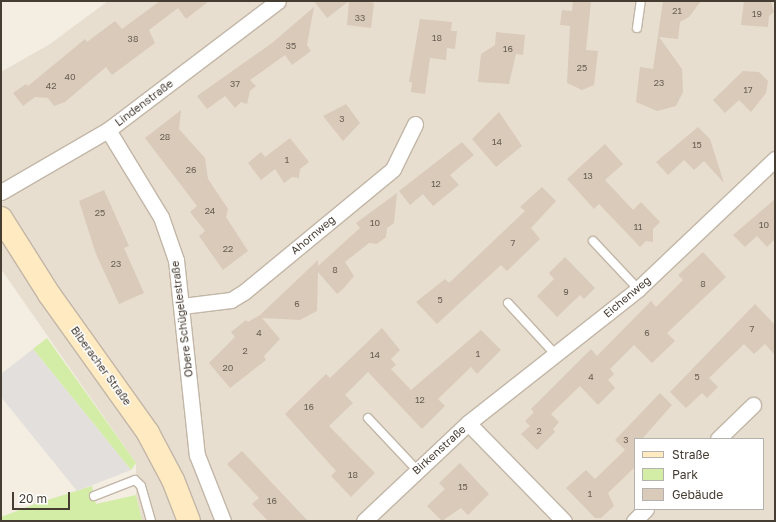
<!DOCTYPE html>
<meta charset="utf-8">
<style>
body{margin:0}
#map{position:relative;width:776px;height:522px;overflow:hidden;background:#f3ede2;font-family:"Golos Text",sans-serif}
div>[style]{position:absolute}
[style*='--x']{left:calc(var(--x)*1px);top:calc(var(--y)*1px);width:calc(var(--w)*1px);rotate:calc(var(--a)*1deg)}
.residential>*{inset:0;background:#e8ded0}
.green>*{inset:0;background:#d3eda6}
.parking>*{inset:0;background:#e3dfdc}
.building>*{inset:0;background:#d9caba}
.roads{filter:drop-shadow(1px 0 #c2b6a7) drop-shadow(-1px 0 #c2b6a7) drop-shadow(0 1px #c2b6a7) drop-shadow(0 -1px #c2b6a7)}
.lane>*{height:8px;margin:-4px;padding:0 4px;transform-origin:4px;border-radius:4px;background:#fff}
.street>*{height:15px;margin:-7.5px;padding:0 7.5px;transform-origin:7.5px;border-radius:7.5px;background:#fff}
.secondary>*{height:22px;margin:-11px;padding:0 11px;transform-origin:11px;border-radius:11px;background:#ffeac1}
span{translate:-50% -50%;white-space:nowrap;text-align:center;line-height:1.15;-webkit-text-stroke:3px #fff;paint-order:stroke}
.number-label{font-size:9px;color:#6a6054}
.number-label span{-webkit-text-stroke-width:0}
.street-label{font-size:11px;color:#453c32}
.frame{position:absolute;inset:0;border:2px solid #453c32;pointer-events:none}
.legend{position:absolute;left:634px;top:438px;width:130px;height:72px;box-sizing:border-box;background:#fff;border:1px solid #b5b1ad;margin:0;padding:5px 7px;list-style:none;font-size:12px;color:#453c32}
.legend li{display:flex;align-items:center;gap:8px;height:20px}
.legend b{width:20px;border:1px solid #b5b1ad}
.scale{position:absolute;left:12px;top:492px;width:58px;height:18px;box-sizing:border-box;border:2px solid #453c32;border-top:0;padding-left:5px;font-size:12px;line-height:14px;white-space:nowrap;color:#453c32;-webkit-text-stroke:3px #fff;paint-order:stroke}
</style>
<div id="map">
<div class="residential">
<i style="clip-path:polygon(evenodd,108px 1px,775px 1px,775px 521px,142px 521px,136px 495px,136px 463px,1px 269px,1px 72px,50px 44px,108px 1px,635px 439px,763px 439px,763px 509px,635px 509px,635px 439px)"></i>
</div>
<div class="green">
<i style="clip-path:polygon(47px 338px,136px 463px,131px 470px,33px 349px)"></i>
<i style="clip-path:polygon(92px 486px,96px 504px,136px 495px,142px 521px,1px 521px,1px 517px,35px 504px)"></i>
</div>
<div class="parking">
<i style="clip-path:polygon(33px 349px,131px 470px,77px 491px,1px 397px,1px 374px)"></i>
</div>
<div class="building">
<i style="clip-path:polygon(160px 1px,209px 1px,186px 19px,178px 8px,149px 30px,155px 43px,112px 75px,106px 67px,65px 102px,54px 106px,48px 98px,35px 97px,23px 106px,13px 93px,26px 84px,28px 86px,85px 39px,87px 42px,115px 21px,122px 29px)"></i>
<i style="clip-path:polygon(314px 1px,366px 1px,374px 3px,371px 28px,347px 25px,349px 1px,327px 18px)"></i>
<i style="clip-path:polygon(573px 1px,591px 1px,586px 50px,598px 51px,594px 85px,582px 90px,567px 83px,570px 26px,560px 25px,562px 10px,572px 11px)"></i>
<i style="clip-path:polygon(663px 1px,701px 1px,689px 17px,680px 22px,678px 39px,659px 37px,682px 69px,683px 92px,676px 106px,657px 111px,636px 102px,640px 67px,653px 69px)"></i>
<i style="clip-path:polygon(744px 1px,771px 1px,774px 12px,769px 16px,768px 27px,741px 25px)"></i>
<i style="clip-path:polygon(314px 7px,307px 45px,311px 51px,292px 65px,285px 55px,250px 80px,256px 86px,250px 91px,247px 104px,241px 102px,235px 108px,225px 96px,207px 109px,197px 96px,272px 43px)"></i>
<i style="clip-path:polygon(420px 19px,452px 22px,451px 31px,457px 31px,455px 49px,447px 48px,446px 60px,430px 58px,425px 94px,411px 92px,412px 82px,409px 82px)"></i>
<i style="clip-path:polygon(496px 32px,525px 35px,523px 55px,516px 54px,509px 84px,478px 82px,481px 54px,495px 45px)"></i>
<i style="clip-path:polygon(743px 71px,759px 72px,768px 81px,766px 93px,751px 112px,739px 100px,725px 113px,713px 100px)"></i>
<i style="clip-path:polygon(346px 104px,360px 123px,343px 141px,323px 116px)"></i>
<i style="clip-path:polygon(181px 110px,179px 129px,205px 158px,208px 179px,228px 209px,226px 217px,248px 251px,223px 270px,199px 236px,205px 231px,190px 212px,197px 206px,145px 138px)"></i>
<i style="clip-path:polygon(499px 112px,522px 146px,496px 167px,472px 139px)"></i>
<i style="clip-path:polygon(698px 127px,710px 139px,724px 183px,704px 161px,694px 170px,684px 160px,668px 175px,656px 162px)"></i>
<i style="clip-path:polygon(290px 138px,309px 162px,300px 169px,299px 178px,292px 177px,284px 183px,275px 169px,261px 180px,248px 163px,261px 152px,265px 157px)"></i>
<i style="clip-path:polygon(462px 142px,474px 155px,450px 175px,459px 185px,433px 206px,423px 194px,410px 205px,399px 191px)"></i>
<i style="clip-path:polygon(605px 144px,623px 164px,605px 180px,633px 210px,641px 202px,660px 222px,653px 229px,653px 242px,646px 241px,640px 247px,599px 204px,594px 209px,567px 179px)"></i>
<i style="clip-path:polygon(542px 187px,556px 201px,531px 228px,540px 239px,507px 271px,501px 265px,437px 324px,416px 302px,445px 279px,449px 283px,525px 211px,520px 207px)"></i>
<i style="clip-path:polygon(104px 190px,129px 246px,124px 248px,144px 293px,119px 304px,96px 254px,79px 201px)"></i>
<i style="clip-path:polygon(397px 193px,394px 223px,387px 228px,386px 237px,377px 244px,369px 243px,345px 262px,354px 276px,344px 288px,337px 294px,318px 272px,317px 311px,300px 320px,262px 318px,280px 339px,264px 356px,266px 360px,230px 388px,209px 363px,235px 337px,231px 332px,246px 320px,248px 322px,260px 315px,318px 260px,318px 266px,360px 228px,356px 223px)"></i>
<i style="clip-path:polygon(775px 199px,775px 239px,767px 247px,757px 236px,745px 247px,733px 235px)"></i>
<i style="clip-path:polygon(703px 252px,726px 277px,667px 333px,675px 341px,652px 363px,634px 345px,610px 369px,614px 374px,608px 380px,615px 388px,598px 405px,580px 386px,551px 414px,559px 422px,553px 429px,555px 432px,537px 450px,521px 434px,530px 426px,525px 421px,534px 412px,531px 409px,591px 349px,597px 356px,651px 301px,656px 307px,683px 280px,678px 275px)"></i>
<i style="clip-path:polygon(565px 257px,595px 288px,584px 299px,580px 295px,557px 317px,537px 296px,554px 279px,549px 273px)"></i>
<i style="clip-path:polygon(755px 304px,775px 325px,775px 355px,765px 344px,754px 354px,744px 344px,709px 378px,718px 387px,707px 398px,702px 393px,686px 408px,670px 392px)"></i>
<i style="clip-path:polygon(382px 328px,400px 350px,391px 359px,396px 365px,391px 369px,411px 390px,481px 330px,501px 350px,477px 374px,471px 367px,438px 399px,445px 406px,422px 429px,368px 372px,345px 395px,353px 403px,329px 426px,375px 473px,351px 497px,331px 476px,336px 471px,285px 414px,326px 374px,330px 378px)"></i>
<i style="clip-path:polygon(660px 393px,672px 405px,642px 439px,635px 439px,635px 467px,608px 493px,614px 506px,601px 518px,595px 518px,566px 488px,586px 470px,595px 479px,625px 450px,615px 440px)"></i>
<i style="clip-path:polygon(242px 451px,273px 484px,308px 521px,268px 521px,252px 504px,259px 498px,227px 464px)"></i>
<i style="clip-path:polygon(460px 463px,489px 494px,468px 515px,461px 508px,442px 521px,427px 506px,445px 489px,439px 483px)"></i>
</div>
<div class="roads">
<div class="lane">
<i style="--x:637;--y:28;--w:27;--a:-82"></i>
<i style="--x:593;--y:241;--w:66;--a:46.8"></i>
<i style="--x:508;--y:303;--w:69;--a:47.3"></i>
<i style="--x:368;--y:418;--w:71;--a:46.7"></i>
<i style="--x:94;--y:496;--w:44;--a:-21.3"></i>
<i style="--x:135;--y:480;--w:8;--a:45"></i>
<i style="--x:141;--y:486;--w:36;--a:74"></i>
</div>
<div class="street">
<i style="--x:108;--y:130;--w:102;--a:58.7"></i>
<i style="--x:161;--y:217;--w:46;--a:70.8"></i>
<i style="--x:176;--y:260;--w:196;--a:83.9"></i>
<i style="--x:197;--y:455;--w:71;--a:68.5"></i>
<i style="--x:1;--y:192;--w:124;--a:-30.1"></i>
<i style="--x:108;--y:130;--w:213;--a:-37.2"></i>
<i style="--x:182;--y:306;--w:49;--a:-7"></i>
<i style="--x:231;--y:300;--w:15;--a:-32"></i>
<i style="--x:244;--y:292;--w:193;--a:-39.5"></i>
<i style="--x:393;--y:169;--w:50;--a:-63.9"></i>
<i style="--x:468;--y:423;--w:216;--a:-38.2"></i>
<i style="--x:638;--y:289;--w:189;--a:-43.5"></i>
<i style="--x:718;--y:439;--w:49;--a:-44.2"></i>
<i style="--x:364;--y:521;--w:143;--a:-43.3"></i>
<i style="--x:468;--y:423;--w:137;--a:45.6"></i>
<i style="--x:634;--y:521;--w:17;--a:-45"></i>
</div>
<div class="secondary">
<i style="--x:1;--y:218;--w:90;--a:57.7"></i>
<i style="--x:49;--y:294;--w:171;--a:54.5"></i>
<i style="--x:148;--y:433;--w:53;--a:62"></i>
<i style="--x:173;--y:480;--w:44;--a:68.7"></i>
</div>
</div>
<div class="number-label">
<span style="left:677px;top:11px">21</span>
<span style="left:757px;top:14px">19</span>
<span style="left:360px;top:18px">33</span>
<span style="left:437px;top:38px">18</span>
<span style="left:133px;top:39px">38</span>
<span style="left:291px;top:46px">35</span>
<span style="left:508px;top:49px">16</span>
<span style="left:582px;top:68px">25</span>
<span style="left:70px;top:77px">40</span>
<span style="left:659px;top:83px">23</span>
<span style="left:235px;top:84px">37</span>
<span style="left:51px;top:86px">42</span>
<span style="left:748px;top:90px">17</span>
<span style="left:342px;top:119px">3</span>
<span style="left:165px;top:137px">28</span>
<span style="left:497px;top:142px">14</span>
<span style="left:697px;top:145px">15</span>
<span style="left:287px;top:160px">1</span>
<span style="left:191px;top:170px">26</span>
<span style="left:588px;top:176px">13</span>
<span style="left:436px;top:184px">12</span>
<span style="left:210px;top:211px">24</span>
<span style="left:100px;top:213px">25</span>
<span style="left:375px;top:223px">10</span>
<span style="left:764px;top:225px">10</span>
<span style="left:638px;top:227px">11</span>
<span style="left:513px;top:243px">7</span>
<span style="left:228px;top:249px">22</span>
<span style="left:116px;top:264px">23</span>
<span style="left:335px;top:270px">8</span>
<span style="left:703px;top:284px">8</span>
<span style="left:566px;top:292px">9</span>
<span style="left:440px;top:300px">5</span>
<span style="left:297px;top:304px">6</span>
<span style="left:752px;top:329px">7</span>
<span style="left:259px;top:333px">4</span>
<span style="left:647px;top:333px">6</span>
<span style="left:245px;top:351px">2</span>
<span style="left:478px;top:354px">1</span>
<span style="left:375px;top:355px">14</span>
<span style="left:228px;top:368px">20</span>
<span style="left:591px;top:377px">4</span>
<span style="left:697px;top:377px">5</span>
<span style="left:420px;top:400px">12</span>
<span style="left:309px;top:407px">16</span>
<span style="left:539px;top:431px">2</span>
<span style="left:626px;top:440px">3</span>
<span style="left:353px;top:475px">18</span>
<span style="left:463px;top:487px">15</span>
<span style="left:590px;top:494px">1</span>
<span style="left:272px;top:501px">16</span>
</div>
<div class="street-label">
<span style="left:144px;top:103px;rotate:-37deg">Lindenstraße</span>
<span style="left:313px;top:235px;rotate:-40deg">Ahornweg</span>
<span style="left:627px;top:297px;rotate:-40deg">Eichenweg</span>
<span style="left:182px;top:319px;rotate:-97deg">Obere Schügelestraße</span>
<span style="left:101px;top:366px;rotate:54deg">Biberacher Straße</span>
<span style="left:439px;top:450px;rotate:-42deg">Birkenstraße</span>
</div>
<div class="frame"></div>
<ul class="legend">
<li><b style="height:5px;background:#ffeac1"></b>Straße</li>
<li><b style="height:11px;background:#d3eda6"></b>Park</li>
<li><b style="height:11px;background:#d9caba"></b>Gebäude</li>
</ul>
<div class="scale">20 m</div>
</div>
